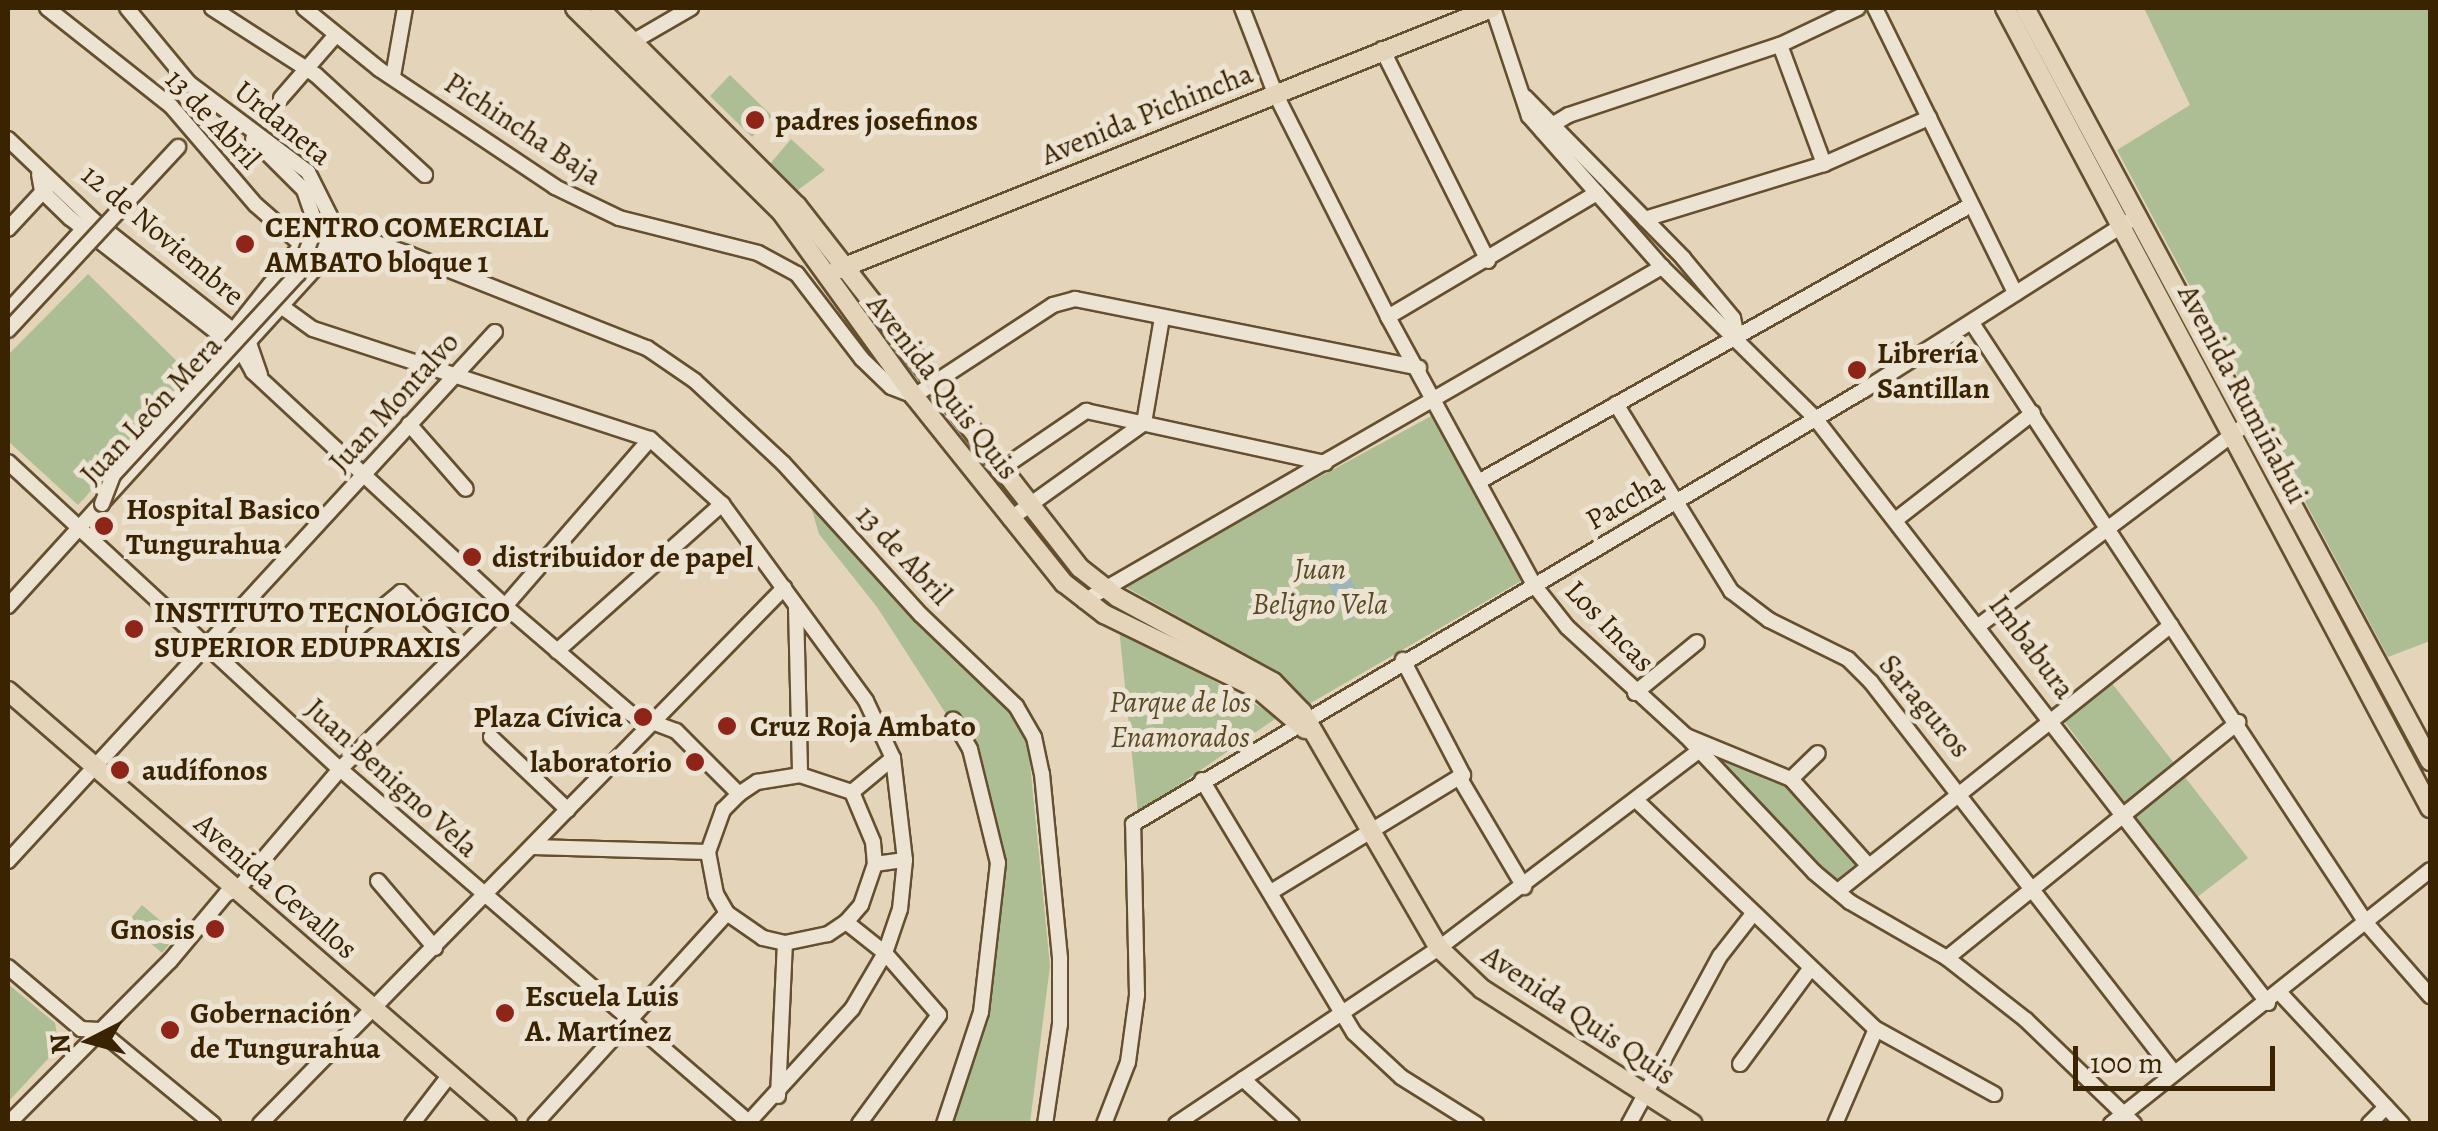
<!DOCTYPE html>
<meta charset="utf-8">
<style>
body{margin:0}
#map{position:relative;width:2438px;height:1131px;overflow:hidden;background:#e4d4b9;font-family:Alegreya,serif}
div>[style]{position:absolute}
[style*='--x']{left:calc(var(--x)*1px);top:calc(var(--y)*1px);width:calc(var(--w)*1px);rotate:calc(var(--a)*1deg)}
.green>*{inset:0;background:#aebe94}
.water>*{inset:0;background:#9bb5bb}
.roads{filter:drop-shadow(2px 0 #644f2e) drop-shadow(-2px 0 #644f2e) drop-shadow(0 2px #644f2e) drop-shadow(0 -2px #644f2e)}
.minor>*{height:14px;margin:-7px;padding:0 7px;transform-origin:7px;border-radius:7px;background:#ede3d2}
.major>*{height:18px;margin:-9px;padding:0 9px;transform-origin:9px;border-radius:9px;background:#e4d4b9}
.bridges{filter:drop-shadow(2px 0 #644f2e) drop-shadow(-2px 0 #644f2e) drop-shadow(0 2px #644f2e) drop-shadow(0 -2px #644f2e)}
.minor-bridge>*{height:14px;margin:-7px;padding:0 7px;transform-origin:7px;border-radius:7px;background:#ede3d2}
.dots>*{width:28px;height:28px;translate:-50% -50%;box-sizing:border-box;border:5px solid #ede3d2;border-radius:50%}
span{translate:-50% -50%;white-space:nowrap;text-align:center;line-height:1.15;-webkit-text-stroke:10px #ede3d2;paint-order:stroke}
.street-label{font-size:30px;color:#3a2300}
.poi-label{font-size:30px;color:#3a2300;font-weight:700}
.left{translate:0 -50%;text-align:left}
.right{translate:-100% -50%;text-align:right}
.park-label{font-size:30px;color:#574a25;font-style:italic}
.frame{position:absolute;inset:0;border:10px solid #3a2300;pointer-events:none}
.north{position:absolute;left:40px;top:991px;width:100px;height:100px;-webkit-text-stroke:8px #ede3d2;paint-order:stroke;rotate:264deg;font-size:28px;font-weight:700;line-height:40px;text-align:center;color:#3a2300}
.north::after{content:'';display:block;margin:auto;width:35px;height:45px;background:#3a2300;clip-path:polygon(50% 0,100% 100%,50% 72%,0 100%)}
.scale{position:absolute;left:2073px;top:1046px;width:202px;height:45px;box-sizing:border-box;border:5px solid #3a2300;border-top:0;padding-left:12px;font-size:30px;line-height:35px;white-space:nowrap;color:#3a2300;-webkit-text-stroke:8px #ede3d2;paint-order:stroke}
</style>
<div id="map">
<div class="green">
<i style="clip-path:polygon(2144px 8px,2430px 8px,2430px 641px,2388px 657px,2117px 150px,2190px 105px)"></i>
<i style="clip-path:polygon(730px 75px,772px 116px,752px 137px,710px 96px)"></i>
<i style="clip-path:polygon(791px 139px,825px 170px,798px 190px,770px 164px)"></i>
<i style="clip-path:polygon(88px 274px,194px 378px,78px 505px,8px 441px,8px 355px)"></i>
<i style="clip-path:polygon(1433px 415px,1521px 581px,1309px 704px,1272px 669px,1122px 585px)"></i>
<i style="clip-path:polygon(811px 507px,840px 529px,1012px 715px,1028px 743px,1050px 966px,1030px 1123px,951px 1123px,981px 1034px,990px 974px,991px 858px,961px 737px,877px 607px,819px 534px)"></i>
<i style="clip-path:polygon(1119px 628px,1278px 717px,1138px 813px)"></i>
<i style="clip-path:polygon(2111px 682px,2248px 858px,2196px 898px,2064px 721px)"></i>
<i style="clip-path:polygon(1696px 735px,1789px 772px,1866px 855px,1833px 883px,1704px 753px)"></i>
<i style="clip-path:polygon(142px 905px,177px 935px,162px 953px,127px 923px)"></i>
<i style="clip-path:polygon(8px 984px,55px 1023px,59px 1047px,8px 1102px)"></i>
</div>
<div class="water">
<i style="clip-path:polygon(1344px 566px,1367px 610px,1348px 621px,1324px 576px)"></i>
</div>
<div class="roads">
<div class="minor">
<i style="--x:47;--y:8;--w:158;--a:38.3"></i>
<i style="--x:171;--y:106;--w:130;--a:49.4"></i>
<i style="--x:256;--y:205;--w:62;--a:41.1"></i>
<i style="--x:303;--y:246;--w:68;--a:0"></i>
<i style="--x:212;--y:8;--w:124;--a:32.8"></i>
<i style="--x:316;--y:75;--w:148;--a:42.5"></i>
<i style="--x:304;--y:8;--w:97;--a:39.1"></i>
<i style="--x:379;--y:69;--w:212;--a:33.8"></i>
<i style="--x:555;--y:187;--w:71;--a:25.8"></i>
<i style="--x:619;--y:218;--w:143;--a:14.1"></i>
<i style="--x:758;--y:253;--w:44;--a:28.3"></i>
<i style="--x:797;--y:274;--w:107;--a:52.6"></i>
<i style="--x:862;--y:359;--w:40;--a:44"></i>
<i style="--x:891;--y:387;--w:25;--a:21"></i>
<i style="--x:914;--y:396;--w:166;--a:-33.2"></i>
<i style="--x:1053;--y:305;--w:23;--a:-15"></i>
<i style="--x:1075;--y:299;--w:351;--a:11.3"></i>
<i style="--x:1242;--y:8;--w:91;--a:68.8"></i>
<i style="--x:1275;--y:93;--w:251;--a:63.2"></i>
<i style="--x:1388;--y:317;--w:305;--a:61.4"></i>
<i style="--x:1534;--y:585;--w:53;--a:51.8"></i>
<i style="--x:1567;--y:627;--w:161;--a:42.5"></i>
<i style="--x:1686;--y:736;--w:187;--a:46.7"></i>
<i style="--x:1814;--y:872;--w:47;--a:39.8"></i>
<i style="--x:1850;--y:902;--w:112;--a:30"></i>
<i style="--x:1947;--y:958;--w:100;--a:38.1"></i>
<i style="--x:2026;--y:1020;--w:150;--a:43.9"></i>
<i style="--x:1493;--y:8;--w:114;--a:71.6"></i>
<i style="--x:1529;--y:116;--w:201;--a:48.6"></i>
<i style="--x:1662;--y:267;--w:215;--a:44.6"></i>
<i style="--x:1815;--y:418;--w:740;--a:52.25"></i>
<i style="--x:1875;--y:8;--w:318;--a:63.8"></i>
<i style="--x:634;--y:41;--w:66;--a:-30.1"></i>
<i style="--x:1780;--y:45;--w:127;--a:69.7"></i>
<i style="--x:1382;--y:49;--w:237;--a:63.4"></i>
<i style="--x:393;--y:76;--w:69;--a:-80"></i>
<i style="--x:1525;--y:97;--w:226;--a:45.5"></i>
<i style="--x:1683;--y:258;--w:78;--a:50.2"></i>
<i style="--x:1733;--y:318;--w:19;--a:78"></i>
<i style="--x:281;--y:98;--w:82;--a:-48.9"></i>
<i style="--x:1542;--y:131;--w:31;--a:-31"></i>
<i style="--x:1569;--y:115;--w:222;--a:-18.4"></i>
<i style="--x:1780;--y:45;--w:86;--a:-25.4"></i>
<i style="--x:8;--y:139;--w:117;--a:43.6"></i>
<i style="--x:93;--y:220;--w:199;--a:38.3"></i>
<i style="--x:249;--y:343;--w:34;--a:71"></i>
<i style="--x:253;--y:139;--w:72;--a:45"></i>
<i style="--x:304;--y:190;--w:37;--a:71"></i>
<i style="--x:39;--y:174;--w:17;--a:80"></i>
<i style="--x:42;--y:191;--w:39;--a:44"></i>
<i style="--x:70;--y:218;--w:218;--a:37.9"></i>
<i style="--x:242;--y:352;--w:23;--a:61"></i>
<i style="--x:253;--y:372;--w:344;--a:42.9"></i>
<i style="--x:505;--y:606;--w:166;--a:40.6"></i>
<i style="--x:631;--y:714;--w:48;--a:20.7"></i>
<i style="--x:676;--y:731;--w:89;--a:45"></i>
<i style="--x:1645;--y:219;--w:187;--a:-17.1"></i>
<i style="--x:1824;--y:164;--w:115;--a:-23.7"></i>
<i style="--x:8;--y:229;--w:59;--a:-47.1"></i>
<i style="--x:291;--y:231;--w:46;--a:-1.2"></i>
<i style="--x:337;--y:230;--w:76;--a:18.4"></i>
<i style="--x:409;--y:254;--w:256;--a:21.6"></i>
<i style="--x:647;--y:348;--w:58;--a:34.5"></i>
<i style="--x:695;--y:381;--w:120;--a:43"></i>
<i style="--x:783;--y:463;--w:205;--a:47.8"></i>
<i style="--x:921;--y:615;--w:132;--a:43.8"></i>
<i style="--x:1016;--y:706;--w:36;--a:60"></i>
<i style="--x:1034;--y:737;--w:38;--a:78"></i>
<i style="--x:1042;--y:774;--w:186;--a:84.4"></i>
<i style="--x:1060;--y:959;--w:65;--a:90"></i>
<i style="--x:1060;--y:1024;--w:101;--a:98.5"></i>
<i style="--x:281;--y:306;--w:39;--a:36"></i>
<i style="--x:313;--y:329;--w:354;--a:18.1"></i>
<i style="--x:650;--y:439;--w:97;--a:42.1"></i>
<i style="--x:722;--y:504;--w:244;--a:53.8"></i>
<i style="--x:866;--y:701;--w:63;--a:64.7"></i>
<i style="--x:893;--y:758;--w:103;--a:83.3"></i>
<i style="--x:905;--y:860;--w:49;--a:95.8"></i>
<i style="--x:900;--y:909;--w:46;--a:108.8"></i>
<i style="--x:885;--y:953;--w:65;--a:120.5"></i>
<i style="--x:852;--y:1009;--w:156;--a:132.4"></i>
<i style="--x:8;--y:311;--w:118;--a:-47.4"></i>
<i style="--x:1388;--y:317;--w:243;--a:-30.7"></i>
<i style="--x:1972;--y:323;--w:719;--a:56.69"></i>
<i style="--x:2367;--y:924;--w:96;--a:48.8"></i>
<i style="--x:233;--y:331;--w:117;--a:-51.6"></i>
<i style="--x:1616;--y:404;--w:220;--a:58.4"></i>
<i style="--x:1731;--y:591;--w:48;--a:37.3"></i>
<i style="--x:1769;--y:620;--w:88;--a:26.3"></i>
<i style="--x:1848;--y:659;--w:33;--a:45"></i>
<i style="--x:1871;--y:682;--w:495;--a:52.2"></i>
<i style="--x:409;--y:424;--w:86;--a:48.8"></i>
<i style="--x:8;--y:462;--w:452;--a:42.8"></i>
<i style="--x:340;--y:769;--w:543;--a:40.82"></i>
<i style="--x:998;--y:471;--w:107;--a:-34.3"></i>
<i style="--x:1086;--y:411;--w:245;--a:12.3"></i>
<i style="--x:1480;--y:481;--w:563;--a:-29.34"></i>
<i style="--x:1898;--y:518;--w:171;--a:-37.9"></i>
<i style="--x:1010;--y:519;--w:165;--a:-35.6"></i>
<i style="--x:1144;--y:423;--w:107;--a:-80.3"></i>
<i style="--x:1084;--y:601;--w:668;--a:-30.02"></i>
<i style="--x:8;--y:606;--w:481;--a:-47.7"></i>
<i style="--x:332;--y:250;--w:21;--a:-76"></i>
<i style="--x:337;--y:230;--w:65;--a:-116.6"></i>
<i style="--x:308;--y:172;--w:149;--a:-143.2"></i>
<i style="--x:189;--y:83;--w:97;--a:-129.6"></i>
<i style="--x:796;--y:607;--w:168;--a:88.6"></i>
<i style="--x:1981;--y:624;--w:336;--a:-37"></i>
<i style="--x:354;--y:631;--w:61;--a:-39.7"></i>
<i style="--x:401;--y:592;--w:83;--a:44.5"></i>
<i style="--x:557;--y:651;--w:221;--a:-41.7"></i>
<i style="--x:1635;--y:693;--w:80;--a:-39.4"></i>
<i style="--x:1686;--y:736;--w:113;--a:22.3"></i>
<i style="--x:1791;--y:779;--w:113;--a:48.2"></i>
<i style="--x:491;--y:737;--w:106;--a:43.5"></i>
<i style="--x:800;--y:775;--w:55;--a:18.1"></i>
<i style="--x:852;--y:792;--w:54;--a:67.2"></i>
<i style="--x:873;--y:842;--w:22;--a:85"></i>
<i style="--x:875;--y:864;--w:43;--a:108.9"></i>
<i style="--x:861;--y:905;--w:23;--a:131"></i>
<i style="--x:846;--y:922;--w:22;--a:146"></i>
<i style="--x:828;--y:934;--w:44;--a:168.2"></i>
<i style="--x:785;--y:943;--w:23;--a:-167"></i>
<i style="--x:763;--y:938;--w:44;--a:-145.2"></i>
<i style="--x:727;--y:913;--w:22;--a:-120"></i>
<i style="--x:716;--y:894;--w:43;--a:-100.8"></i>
<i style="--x:708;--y:852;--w:45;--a:-70.3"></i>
<i style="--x:723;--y:810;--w:23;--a:-45"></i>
<i style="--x:739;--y:794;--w:22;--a:-34"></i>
<i style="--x:757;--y:782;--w:44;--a:-9.2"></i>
<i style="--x:1459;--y:777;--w:128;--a:59.4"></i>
<i style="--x:1791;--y:779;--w:37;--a:-44"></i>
<i style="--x:1202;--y:780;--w:295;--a:59"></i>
<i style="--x:1354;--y:1033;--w:64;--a:43.1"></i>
<i style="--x:1401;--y:1077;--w:89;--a:32.1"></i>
<i style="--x:852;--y:792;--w:53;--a:-39.7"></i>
<i style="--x:1636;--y:800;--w:332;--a:43.7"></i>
<i style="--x:1876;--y:1029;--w:135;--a:28.8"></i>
<i style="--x:533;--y:847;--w:175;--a:1.6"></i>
<i style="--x:8;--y:861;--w:719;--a:-47.37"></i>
<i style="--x:875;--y:864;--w:30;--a:-8"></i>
<i style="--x:378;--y:881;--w:88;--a:49.6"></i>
<i style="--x:1838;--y:891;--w:426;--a:-38.6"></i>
<i style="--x:1271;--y:892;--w:225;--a:-31.4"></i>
<i style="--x:1463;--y:775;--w:130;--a:-117.6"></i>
<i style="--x:846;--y:922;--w:50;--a:38.5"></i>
<i style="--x:885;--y:953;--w:82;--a:48.9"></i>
<i style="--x:939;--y:1015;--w:135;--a:126.3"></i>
<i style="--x:1947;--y:958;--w:375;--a:-39"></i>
<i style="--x:8;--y:967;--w:96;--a:40.3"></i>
<i style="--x:81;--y:1029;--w:18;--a:3"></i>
<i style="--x:99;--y:1030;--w:148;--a:39.5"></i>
<i style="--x:2280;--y:993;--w:179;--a:47"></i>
<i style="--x:1740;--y:1064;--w:118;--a:-53.6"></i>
<i style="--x:1243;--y:1079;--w:67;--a:42.6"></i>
<i style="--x:778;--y:1096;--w:153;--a:-87.4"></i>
<i style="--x:8;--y:1124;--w:230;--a:-45.2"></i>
<i style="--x:170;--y:961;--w:87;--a:-50.1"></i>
<i style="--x:226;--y:894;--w:13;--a:-23"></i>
<i style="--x:238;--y:889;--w:157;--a:-49.6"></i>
<i style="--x:340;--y:769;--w:232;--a:-44.7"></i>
<i style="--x:505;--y:606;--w:221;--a:-49"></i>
<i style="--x:260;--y:1124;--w:750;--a:-45.65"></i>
<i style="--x:412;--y:1124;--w:54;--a:-52.5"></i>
<i style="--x:535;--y:1124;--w:285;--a:-47.7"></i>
<i style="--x:944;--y:1124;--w:118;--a:-71.7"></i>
<i style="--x:981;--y:1012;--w:150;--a:-83.5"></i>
<i style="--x:998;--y:863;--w:117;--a:-103.8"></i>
<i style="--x:970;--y:749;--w:34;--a:-120"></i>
<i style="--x:1104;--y:1124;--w:66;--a:-68.8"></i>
<i style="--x:1128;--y:1062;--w:68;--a:-82.3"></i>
<i style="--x:1137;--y:995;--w:171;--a:-91.3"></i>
<i style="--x:1133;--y:824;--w:850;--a:-30.7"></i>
<i style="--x:1864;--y:390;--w:314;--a:-32.5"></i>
<i style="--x:1176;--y:1124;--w:316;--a:-33.8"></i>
<i style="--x:1439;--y:948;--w:323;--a:-37.2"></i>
<i style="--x:1629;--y:1124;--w:191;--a:-61.6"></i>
<i style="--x:1720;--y:956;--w:52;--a:-52"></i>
<i style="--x:1835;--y:1124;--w:103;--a:-66.7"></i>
<i style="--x:2111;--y:1124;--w:408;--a:-38.5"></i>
<i style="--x:2369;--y:1124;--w:24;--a:-45"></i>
</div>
<div class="major">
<i style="--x:575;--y:8;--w:291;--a:44.7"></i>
<i style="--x:782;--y:213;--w:226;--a:54.2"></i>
<i style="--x:914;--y:396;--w:240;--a:51.3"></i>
<i style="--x:1064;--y:583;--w:51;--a:37.8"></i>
<i style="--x:1104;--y:614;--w:171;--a:26"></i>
<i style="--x:1258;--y:689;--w:62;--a:40.4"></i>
<i style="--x:599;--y:8;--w:280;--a:45"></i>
<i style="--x:797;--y:206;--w:459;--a:52"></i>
<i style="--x:1080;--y:568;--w:47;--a:38.1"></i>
<i style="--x:1117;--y:597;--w:178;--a:28.6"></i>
<i style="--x:1273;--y:682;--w:42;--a:46"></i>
<i style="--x:1302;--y:712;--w:273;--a:59.9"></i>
<i style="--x:1439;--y:948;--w:59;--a:43.6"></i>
<i style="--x:1482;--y:989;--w:250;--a:32.6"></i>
<i style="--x:2005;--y:8;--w:906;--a:62.02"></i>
<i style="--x:2025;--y:8;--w:855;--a:61.73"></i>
<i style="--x:837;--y:270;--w:705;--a:-21.8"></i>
<i style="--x:8;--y:691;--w:661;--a:40.95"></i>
</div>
</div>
<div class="bridges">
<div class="minor-bridge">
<i style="--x:8;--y:330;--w:250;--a:-47.1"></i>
<i style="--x:102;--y:504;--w:31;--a:-69"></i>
<i style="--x:113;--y:475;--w:273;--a:-47.4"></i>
<i style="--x:298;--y:274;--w:52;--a:-69.8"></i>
</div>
</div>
<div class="dots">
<i style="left:755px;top:120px;background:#8f2418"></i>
<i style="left:245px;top:244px;background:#8f2418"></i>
<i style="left:1857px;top:370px;background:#8f2418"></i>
<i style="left:104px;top:526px;background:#8f2418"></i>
<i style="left:472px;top:557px;background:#8f2418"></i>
<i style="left:134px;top:629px;background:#8f2418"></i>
<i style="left:643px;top:717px;background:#8f2418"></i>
<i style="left:727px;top:726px;background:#8f2418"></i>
<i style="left:695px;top:762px;background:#8f2418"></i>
<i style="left:120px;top:770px;background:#8f2418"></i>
<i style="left:215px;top:929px;background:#8f2418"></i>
<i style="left:505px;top:1013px;background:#8f2418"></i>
<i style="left:170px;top:1030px;background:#8f2418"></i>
</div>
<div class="street-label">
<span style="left:1147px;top:114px;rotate:-22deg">Avenida Pichincha</span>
<span style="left:213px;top:119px;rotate:47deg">13 de Abril</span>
<span style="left:283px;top:123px;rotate:39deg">Urdaneta</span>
<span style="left:523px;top:129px;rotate:33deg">Pichincha Baja</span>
<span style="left:163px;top:235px;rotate:40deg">12 de Noviembre</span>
<span style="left:943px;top:387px;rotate:52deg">Avenida Quis Quis</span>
<span style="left:2243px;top:394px;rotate:62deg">Avenida Rumiñahui</span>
<span style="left:394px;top:402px;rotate:-48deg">Juan Montalvo</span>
<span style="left:151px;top:410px;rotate:-47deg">Juan León Mera</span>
<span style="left:1625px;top:501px;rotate:-30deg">Paccha</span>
<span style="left:904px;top:555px;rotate:47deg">13 de Abril</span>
<span style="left:1610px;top:626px;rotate:46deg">Los Incas</span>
<span style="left:2032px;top:647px;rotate:53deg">Imbabura</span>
<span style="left:1925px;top:706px;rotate:50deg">Saraguros</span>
<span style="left:392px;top:778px;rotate:42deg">Juan Benigno Vela</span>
<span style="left:276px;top:886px;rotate:41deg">Avenida Cevallos</span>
<span style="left:1579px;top:1015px;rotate:34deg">Avenida Quis Quis</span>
</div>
<div class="poi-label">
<span class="left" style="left:775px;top:120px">padres josefinos</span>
<span class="left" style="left:265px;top:244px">CENTRO COMERCIAL<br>AMBATO bloque 1</span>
<span class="left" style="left:1877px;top:370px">Librería<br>Santillan</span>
<span class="left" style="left:126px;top:526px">Hospital Basico<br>Tungurahua</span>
<span class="left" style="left:492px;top:557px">distribuidor de papel</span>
<span class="left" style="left:154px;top:629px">INSTITUTO TECNOLÓGICO<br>SUPERIOR EDUPRAXIS</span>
<span class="right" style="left:623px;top:717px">Plaza Cívica</span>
<span class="left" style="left:750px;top:726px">Cruz Roja Ambato</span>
<span class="right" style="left:672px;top:762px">laboratorio</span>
<span class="left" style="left:142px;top:770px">audífonos</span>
<span class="right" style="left:195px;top:929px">Gnosis</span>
<span class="left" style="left:525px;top:1013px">Escuela Luis<br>A. Martínez</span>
<span class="left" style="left:190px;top:1030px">Gobernación<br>de Tungurahua</span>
</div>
<div class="park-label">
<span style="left:1320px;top:586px">Juan<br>Beligno Vela</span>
<span style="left:1180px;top:719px">Parque de los<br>Enamorados</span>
</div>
<div class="frame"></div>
<div class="north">N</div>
<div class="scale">100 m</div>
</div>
